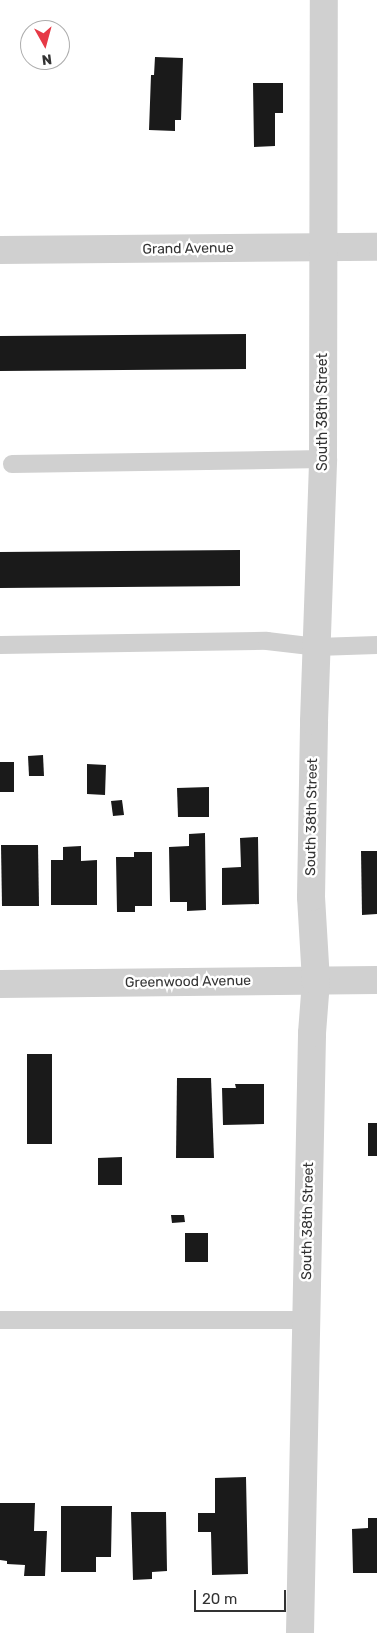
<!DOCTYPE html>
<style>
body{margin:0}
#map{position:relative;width:377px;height:1633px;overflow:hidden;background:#fff;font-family:Rubik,sans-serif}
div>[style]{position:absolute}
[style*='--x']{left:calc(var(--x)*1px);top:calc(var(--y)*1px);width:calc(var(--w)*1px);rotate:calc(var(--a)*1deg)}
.building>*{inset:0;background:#1a1a1a}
.lane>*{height:18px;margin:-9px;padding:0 9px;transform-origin:9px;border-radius:9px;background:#d0d0d0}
.street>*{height:28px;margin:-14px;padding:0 14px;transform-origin:14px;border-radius:14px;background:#d0d0d0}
span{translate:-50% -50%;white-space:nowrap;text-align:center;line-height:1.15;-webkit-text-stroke:5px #fff;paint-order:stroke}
.street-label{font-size:14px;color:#333}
.north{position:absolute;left:20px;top:20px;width:50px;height:50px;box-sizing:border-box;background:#fff;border:1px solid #adadad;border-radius:50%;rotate:173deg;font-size:14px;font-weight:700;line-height:20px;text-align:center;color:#333}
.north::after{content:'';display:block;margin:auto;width:18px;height:22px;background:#e63946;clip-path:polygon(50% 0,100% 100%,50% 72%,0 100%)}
.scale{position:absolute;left:194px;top:1590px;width:92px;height:22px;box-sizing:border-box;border:2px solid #333;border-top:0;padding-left:6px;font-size:15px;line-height:18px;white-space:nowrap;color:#333;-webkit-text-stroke:4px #fff;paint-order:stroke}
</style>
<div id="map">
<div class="building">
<i style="clip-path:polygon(155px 57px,183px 58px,181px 120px,175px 120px,175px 131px,149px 130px,151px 75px,154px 75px)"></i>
<i style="clip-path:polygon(253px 83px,283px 83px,283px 113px,275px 113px,275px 146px,254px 147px)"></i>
<i style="clip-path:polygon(246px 334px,246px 369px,0 371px,0 336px)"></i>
<i style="clip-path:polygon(240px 550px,240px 586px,0 588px,0 552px)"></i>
<i style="clip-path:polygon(43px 755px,44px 776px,29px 776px,28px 756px)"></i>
<i style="clip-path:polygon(0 762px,14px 762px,14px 792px,0 792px)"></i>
<i style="clip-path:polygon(87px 764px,106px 765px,105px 795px,87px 794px)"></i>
<i style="clip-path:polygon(209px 787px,209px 817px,178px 817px,177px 788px)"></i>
<i style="clip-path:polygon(122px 800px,124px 815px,113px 816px,111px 801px)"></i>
<i style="clip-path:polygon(205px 833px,206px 910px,187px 911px,187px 902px,170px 902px,169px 847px,189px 846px,189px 834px)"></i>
<i style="clip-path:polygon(258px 837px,259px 904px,222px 905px,222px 868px,241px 867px,240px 838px)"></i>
<i style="clip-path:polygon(1px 845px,38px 845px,39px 906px,2px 906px)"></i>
<i style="clip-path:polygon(81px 846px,81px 861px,97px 860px,97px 905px,51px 905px,51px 860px,63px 860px,63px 847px)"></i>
<i style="clip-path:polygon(361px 851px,377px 851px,377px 914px,362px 915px)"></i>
<i style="clip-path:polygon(134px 852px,152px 852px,152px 906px,135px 906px,135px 912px,117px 912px,116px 857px,134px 857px)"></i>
<i style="clip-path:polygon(27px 1054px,52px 1054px,52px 1144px,27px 1144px)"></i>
<i style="clip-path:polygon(177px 1078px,211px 1078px,214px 1158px,176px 1158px)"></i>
<i style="clip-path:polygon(235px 1084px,264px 1084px,264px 1124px,223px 1125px,222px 1088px,236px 1088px)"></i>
<i style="clip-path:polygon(368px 1123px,377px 1123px,377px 1156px,368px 1156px)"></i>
<i style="clip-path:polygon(122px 1157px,122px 1185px,98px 1185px,98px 1158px)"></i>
<i style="clip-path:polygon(171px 1215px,184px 1215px,185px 1222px,172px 1223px)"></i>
<i style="clip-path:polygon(185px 1233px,208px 1233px,208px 1262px,185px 1262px)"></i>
<i style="clip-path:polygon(246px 1477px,248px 1574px,212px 1575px,211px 1532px,198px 1532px,198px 1513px,215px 1513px,215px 1478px)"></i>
<i style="clip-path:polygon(0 1503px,35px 1503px,34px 1531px,47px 1531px,45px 1576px,24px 1576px,25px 1565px,7px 1564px,7px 1561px,0 1560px)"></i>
<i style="clip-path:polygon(61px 1506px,112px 1506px,111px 1557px,96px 1557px,96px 1572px,61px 1572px)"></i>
<i style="clip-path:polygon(131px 1512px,166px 1512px,167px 1571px,152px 1572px,152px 1579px,133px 1580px)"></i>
<i style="clip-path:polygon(368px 1518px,377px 1518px,377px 1573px,353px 1573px,352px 1529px,368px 1528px)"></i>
</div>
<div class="lane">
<i style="--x:12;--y:464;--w:311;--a:-0.9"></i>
<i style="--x:0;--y:645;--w:267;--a:-0.9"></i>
<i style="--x:267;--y:641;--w:50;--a:6.8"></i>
<i style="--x:317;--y:647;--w:60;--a:-1.9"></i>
<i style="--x:0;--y:1320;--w:306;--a:0"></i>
</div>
<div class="street">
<i style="--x:0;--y:250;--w:377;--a:-0.5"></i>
<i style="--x:0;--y:984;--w:377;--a:-0.6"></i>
<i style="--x:300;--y:1633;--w:600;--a:-88.85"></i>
<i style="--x:312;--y:1033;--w:52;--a:-85.6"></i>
<i style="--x:316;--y:981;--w:84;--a:-93.4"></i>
<i style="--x:311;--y:897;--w:176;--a:-89"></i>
<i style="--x:314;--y:721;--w:262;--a:-88"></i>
<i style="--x:323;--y:459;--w:459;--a:-89.9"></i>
</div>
<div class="street-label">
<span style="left:188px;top:249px;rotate:-1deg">Grand Avenue</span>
<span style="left:323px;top:412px;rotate:-90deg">South 38th Street</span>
<span style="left:312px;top:817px;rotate:-89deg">South 38th Street</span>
<span style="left:188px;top:982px;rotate:-1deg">Greenwood Avenue</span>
<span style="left:308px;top:1221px;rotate:-89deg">South 38th Street</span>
</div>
<div class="north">N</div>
<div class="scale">20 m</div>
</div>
